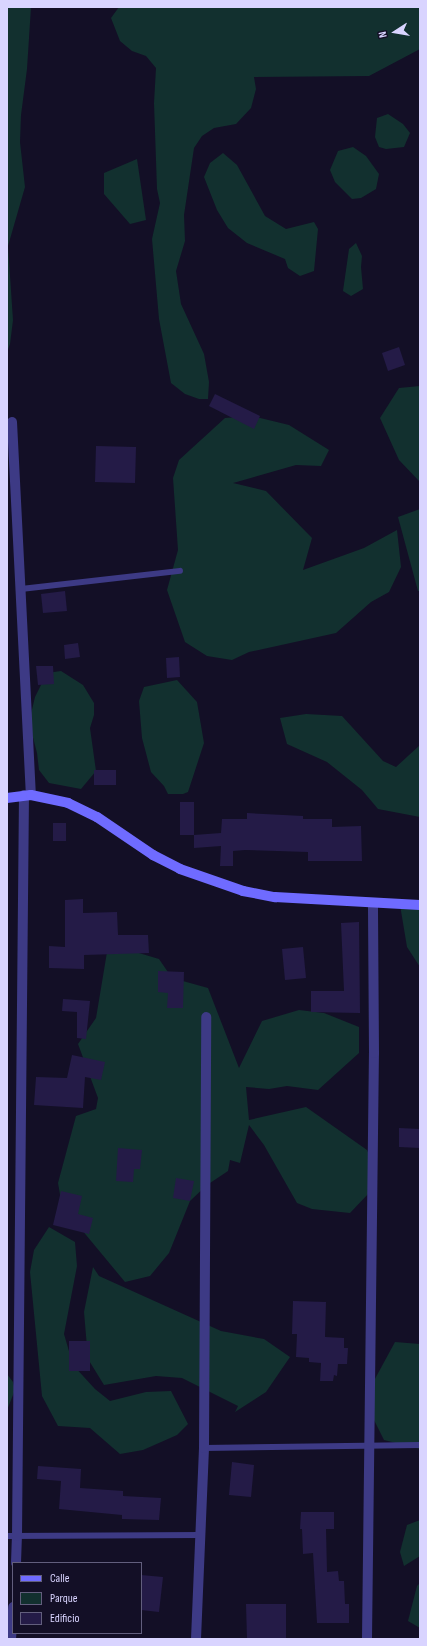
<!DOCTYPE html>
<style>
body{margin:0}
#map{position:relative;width:427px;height:1646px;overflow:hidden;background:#130f26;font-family:"Sofia Sans Condensed",sans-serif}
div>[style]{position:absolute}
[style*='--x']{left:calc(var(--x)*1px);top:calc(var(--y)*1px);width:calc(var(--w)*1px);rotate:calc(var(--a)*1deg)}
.green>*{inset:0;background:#12302f}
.building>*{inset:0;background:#241b47}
.service>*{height:6px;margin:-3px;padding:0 3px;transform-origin:3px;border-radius:3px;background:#3d3a85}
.minor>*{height:10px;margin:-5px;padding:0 5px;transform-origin:5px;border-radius:5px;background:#3d3a85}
.secondary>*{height:10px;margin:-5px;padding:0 5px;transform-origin:5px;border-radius:5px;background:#6f6bff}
span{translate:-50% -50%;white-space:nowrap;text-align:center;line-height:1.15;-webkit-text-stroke:3.5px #130f26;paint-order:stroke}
.frame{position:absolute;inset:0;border:8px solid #d9d4ff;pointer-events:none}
.legend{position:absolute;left:12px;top:1562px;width:130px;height:72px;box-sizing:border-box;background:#130f26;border:1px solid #625e7d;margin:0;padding:5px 7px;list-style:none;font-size:12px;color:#d9d4ff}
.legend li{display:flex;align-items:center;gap:8px;height:20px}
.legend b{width:20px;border:1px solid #625e7d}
.north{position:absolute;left:375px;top:12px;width:40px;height:40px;-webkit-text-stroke:3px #130f26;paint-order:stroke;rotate:258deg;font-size:11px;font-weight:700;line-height:16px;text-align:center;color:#d9d4ff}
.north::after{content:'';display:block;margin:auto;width:14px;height:18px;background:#d9d4ff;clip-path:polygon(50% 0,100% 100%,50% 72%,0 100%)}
</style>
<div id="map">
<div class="green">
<i style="clip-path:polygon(7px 7px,31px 7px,27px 69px,21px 115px,20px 142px,25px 187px,8px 246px,13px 320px,10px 344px,7px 352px)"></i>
<i style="clip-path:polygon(119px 7px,420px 7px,420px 49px,369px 76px,254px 77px,256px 89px,251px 108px,236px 124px,214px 128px,202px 136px,194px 148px,184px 215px,185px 241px,176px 271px,181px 304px,204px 354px,209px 382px,208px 399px,199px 399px,185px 394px,171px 383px,159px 319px,152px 239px,160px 203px,157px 189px,154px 103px,156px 68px,146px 56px,132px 51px,120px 41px,111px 18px)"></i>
<i style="clip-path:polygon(388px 114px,403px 124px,410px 133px,404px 147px,386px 149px,379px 147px,375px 137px,377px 118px)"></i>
<i style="clip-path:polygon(353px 147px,366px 156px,379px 174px,376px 189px,361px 198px,352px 199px,335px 182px,330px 170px,338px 151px)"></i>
<i style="clip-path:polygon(223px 153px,237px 165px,265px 216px,286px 229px,314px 222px,318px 229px,314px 271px,300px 276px,288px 268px,285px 259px,247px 243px,228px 228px,217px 210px,204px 177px,210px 163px)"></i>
<i style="clip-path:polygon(137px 159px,146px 220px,130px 224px,104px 194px,104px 173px)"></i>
<i style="clip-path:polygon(356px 243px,362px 256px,361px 267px,363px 289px,351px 296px,343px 291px,349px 249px)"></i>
<i style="clip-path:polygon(420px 386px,420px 482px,399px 460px,380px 418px,399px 388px)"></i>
<i style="clip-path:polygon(252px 416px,289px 425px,329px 450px,321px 466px,296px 465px,233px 483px,266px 491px,312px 538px,303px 570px,364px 548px,397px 530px,401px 567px,389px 592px,371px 602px,336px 633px,249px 652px,232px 660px,207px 656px,185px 642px,167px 590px,178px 550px,173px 478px,179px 460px,225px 418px)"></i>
<i style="clip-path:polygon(420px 509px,420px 591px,418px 591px,398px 517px)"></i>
<i style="clip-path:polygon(61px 671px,83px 685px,94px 703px,94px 715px,90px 728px,96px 771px,81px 789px,49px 783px,39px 770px,37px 753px,29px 722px,35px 697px,47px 673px)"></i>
<i style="clip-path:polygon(177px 680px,197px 702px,204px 743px,188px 792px,183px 794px,168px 794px,164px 786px,151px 772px,142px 738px,139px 701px,144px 687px)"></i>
<i style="clip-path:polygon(306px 714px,342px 716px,383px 761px,396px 767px,420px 745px,420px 817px,378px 809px,362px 790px,327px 762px,287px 744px,280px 718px)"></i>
<i style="clip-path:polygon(420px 903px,420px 967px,407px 947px,400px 905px)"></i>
<i style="clip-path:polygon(122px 948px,159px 959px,172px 978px,208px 988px,239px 1068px,262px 1021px,299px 1010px,324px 1013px,359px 1027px,359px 1053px,318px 1090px,287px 1086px,269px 1089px,246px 1087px,249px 1120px,306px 1107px,367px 1150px,374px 1165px,370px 1192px,350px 1213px,312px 1209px,297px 1203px,264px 1145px,249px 1125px,240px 1163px,230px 1160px,228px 1171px,207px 1185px,190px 1201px,169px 1253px,150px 1276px,125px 1282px,62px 1206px,58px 1183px,76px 1116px,96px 1109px,98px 1098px,78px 1044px,96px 1018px,107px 952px)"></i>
<i style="clip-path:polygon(49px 1227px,75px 1242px,77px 1266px,64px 1334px,73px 1365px,95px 1389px,110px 1401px,146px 1392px,171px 1391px,188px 1424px,177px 1435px,143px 1450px,120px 1454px,90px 1428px,58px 1426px,42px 1396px,30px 1272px,34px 1250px)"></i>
<i style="clip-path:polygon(93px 1267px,99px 1276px,221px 1331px,264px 1339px,290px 1357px,266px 1392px,235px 1412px,238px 1406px,182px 1378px,156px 1376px,104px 1385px,88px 1359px,84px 1312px)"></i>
<i style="clip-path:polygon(395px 1342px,420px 1344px,420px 1449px,384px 1440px,368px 1408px,370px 1388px)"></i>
<i style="clip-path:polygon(7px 1374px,13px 1382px,15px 1390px,7px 1410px)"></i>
<i style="clip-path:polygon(420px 1520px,420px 1556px,404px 1566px,400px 1552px,407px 1525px)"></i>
<i style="clip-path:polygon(420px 1583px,420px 1628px,408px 1621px,417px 1586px)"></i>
</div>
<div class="building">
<i style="clip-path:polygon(399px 347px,405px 365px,388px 371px,382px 353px)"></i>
<i style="clip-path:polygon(215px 394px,260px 416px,254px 429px,209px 406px)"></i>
<i style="clip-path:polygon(96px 446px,136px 447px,135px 483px,95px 482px)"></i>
<i style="clip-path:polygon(65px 591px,67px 611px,43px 613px,41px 594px)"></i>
<i style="clip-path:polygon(78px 643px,80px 657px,65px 659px,64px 645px)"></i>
<i style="clip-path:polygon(179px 657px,180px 677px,167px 678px,166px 658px)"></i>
<i style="clip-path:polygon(36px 666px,53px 666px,54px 684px,38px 685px)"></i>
<i style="clip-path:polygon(94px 770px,116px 770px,116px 785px,94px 785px)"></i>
<i style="clip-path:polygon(180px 802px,194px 802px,194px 835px,180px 835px)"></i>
<i style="clip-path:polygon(247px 813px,303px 816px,303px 819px,332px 819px,332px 827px,361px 826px,362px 861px,308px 861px,308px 852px,245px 850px,233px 851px,233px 866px,220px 866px,221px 846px,194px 848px,194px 835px,221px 833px,222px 819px,247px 819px)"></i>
<i style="clip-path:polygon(53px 823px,66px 823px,66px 841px,53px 841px)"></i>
<i style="clip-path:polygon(83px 899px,83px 913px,117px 912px,118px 935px,148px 935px,149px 953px,84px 955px,84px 969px,49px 968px,49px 946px,65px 947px,65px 900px)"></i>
<i style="clip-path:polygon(359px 922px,360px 1013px,311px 1012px,311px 991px,344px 991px,341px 923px)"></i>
<i style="clip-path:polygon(303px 947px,306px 978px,285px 980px,282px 949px)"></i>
<i style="clip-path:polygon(158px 971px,184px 972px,183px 1008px,167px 1008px,168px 993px,158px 992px)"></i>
<i style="clip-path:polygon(63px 999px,90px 1001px,86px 1039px,77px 1038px,77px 1012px,62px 1011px)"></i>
<i style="clip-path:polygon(72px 1055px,105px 1062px,101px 1080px,85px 1077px,83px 1108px,34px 1105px,36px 1077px,67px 1078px)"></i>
<i style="clip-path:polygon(399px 1128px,420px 1129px,420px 1148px,399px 1147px)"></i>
<i style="clip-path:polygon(118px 1148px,142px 1150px,140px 1169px,134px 1169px,133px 1182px,116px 1181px)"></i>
<i style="clip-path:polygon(176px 1178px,194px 1181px,190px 1201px,173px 1198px)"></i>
<i style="clip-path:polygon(61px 1191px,82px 1196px,78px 1214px,93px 1218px,89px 1234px,53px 1225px)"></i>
<i style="clip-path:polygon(293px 1301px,326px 1302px,325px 1337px,344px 1338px,344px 1348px,348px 1348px,347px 1364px,338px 1364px,337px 1376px,334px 1375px,333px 1381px,320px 1381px,321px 1363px,309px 1362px,309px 1358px,296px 1357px,297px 1334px,292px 1334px)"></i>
<i style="clip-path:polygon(69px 1341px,90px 1341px,90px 1371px,69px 1371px)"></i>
<i style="clip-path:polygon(232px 1462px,254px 1465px,251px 1497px,229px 1495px)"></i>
<i style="clip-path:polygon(38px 1466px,81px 1469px,80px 1488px,123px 1491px,123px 1496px,161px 1498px,159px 1520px,122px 1519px,122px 1515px,59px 1509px,61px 1481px,37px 1479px)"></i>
<i style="clip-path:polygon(301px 1512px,334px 1512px,334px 1529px,326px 1529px,327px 1572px,338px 1571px,339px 1581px,344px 1581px,345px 1604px,349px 1604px,349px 1623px,317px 1623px,313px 1553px,303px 1554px,302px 1529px,300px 1529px)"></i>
<i style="clip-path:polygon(141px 1575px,163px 1577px,159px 1612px,141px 1610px)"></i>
<i style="clip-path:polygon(246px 1604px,286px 1604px,286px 1639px,247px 1639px)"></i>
</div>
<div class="service">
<i style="--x:21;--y:589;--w:160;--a:-6.5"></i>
<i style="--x:204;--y:1448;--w:216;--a:-0.8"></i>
<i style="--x:7;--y:1536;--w:194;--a:-0.3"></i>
</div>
<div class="minor">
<i style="--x:12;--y:422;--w:373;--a:87.1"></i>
<i style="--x:16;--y:1563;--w:27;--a:-88"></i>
<i style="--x:17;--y:1536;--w:741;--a:-89.46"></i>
<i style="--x:11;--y:1639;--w:32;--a:-86"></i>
<i style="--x:196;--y:1639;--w:191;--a:-87.6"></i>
<i style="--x:204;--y:1448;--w:431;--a:-89.7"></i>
<i style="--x:367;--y:1639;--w:586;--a:-89.32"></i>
<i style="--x:374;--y:1053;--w:150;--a:-90.4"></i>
</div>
<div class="secondary">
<i style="--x:7;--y:798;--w:24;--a:-7"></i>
<i style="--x:31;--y:795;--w:38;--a:12"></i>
<i style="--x:68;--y:803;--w:32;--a:26"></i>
<i style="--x:97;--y:817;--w:68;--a:34.2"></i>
<i style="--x:153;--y:855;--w:30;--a:27"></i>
<i style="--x:180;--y:869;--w:67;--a:19.2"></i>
<i style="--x:243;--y:891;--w:33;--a:11"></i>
<i style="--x:275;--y:897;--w:145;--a:3.2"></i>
</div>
<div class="frame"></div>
<ul class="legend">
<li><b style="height:5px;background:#6f6bff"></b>Calle</li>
<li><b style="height:11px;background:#12302f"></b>Parque</li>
<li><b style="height:11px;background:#241b47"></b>Edificio</li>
</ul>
<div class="north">N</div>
</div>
